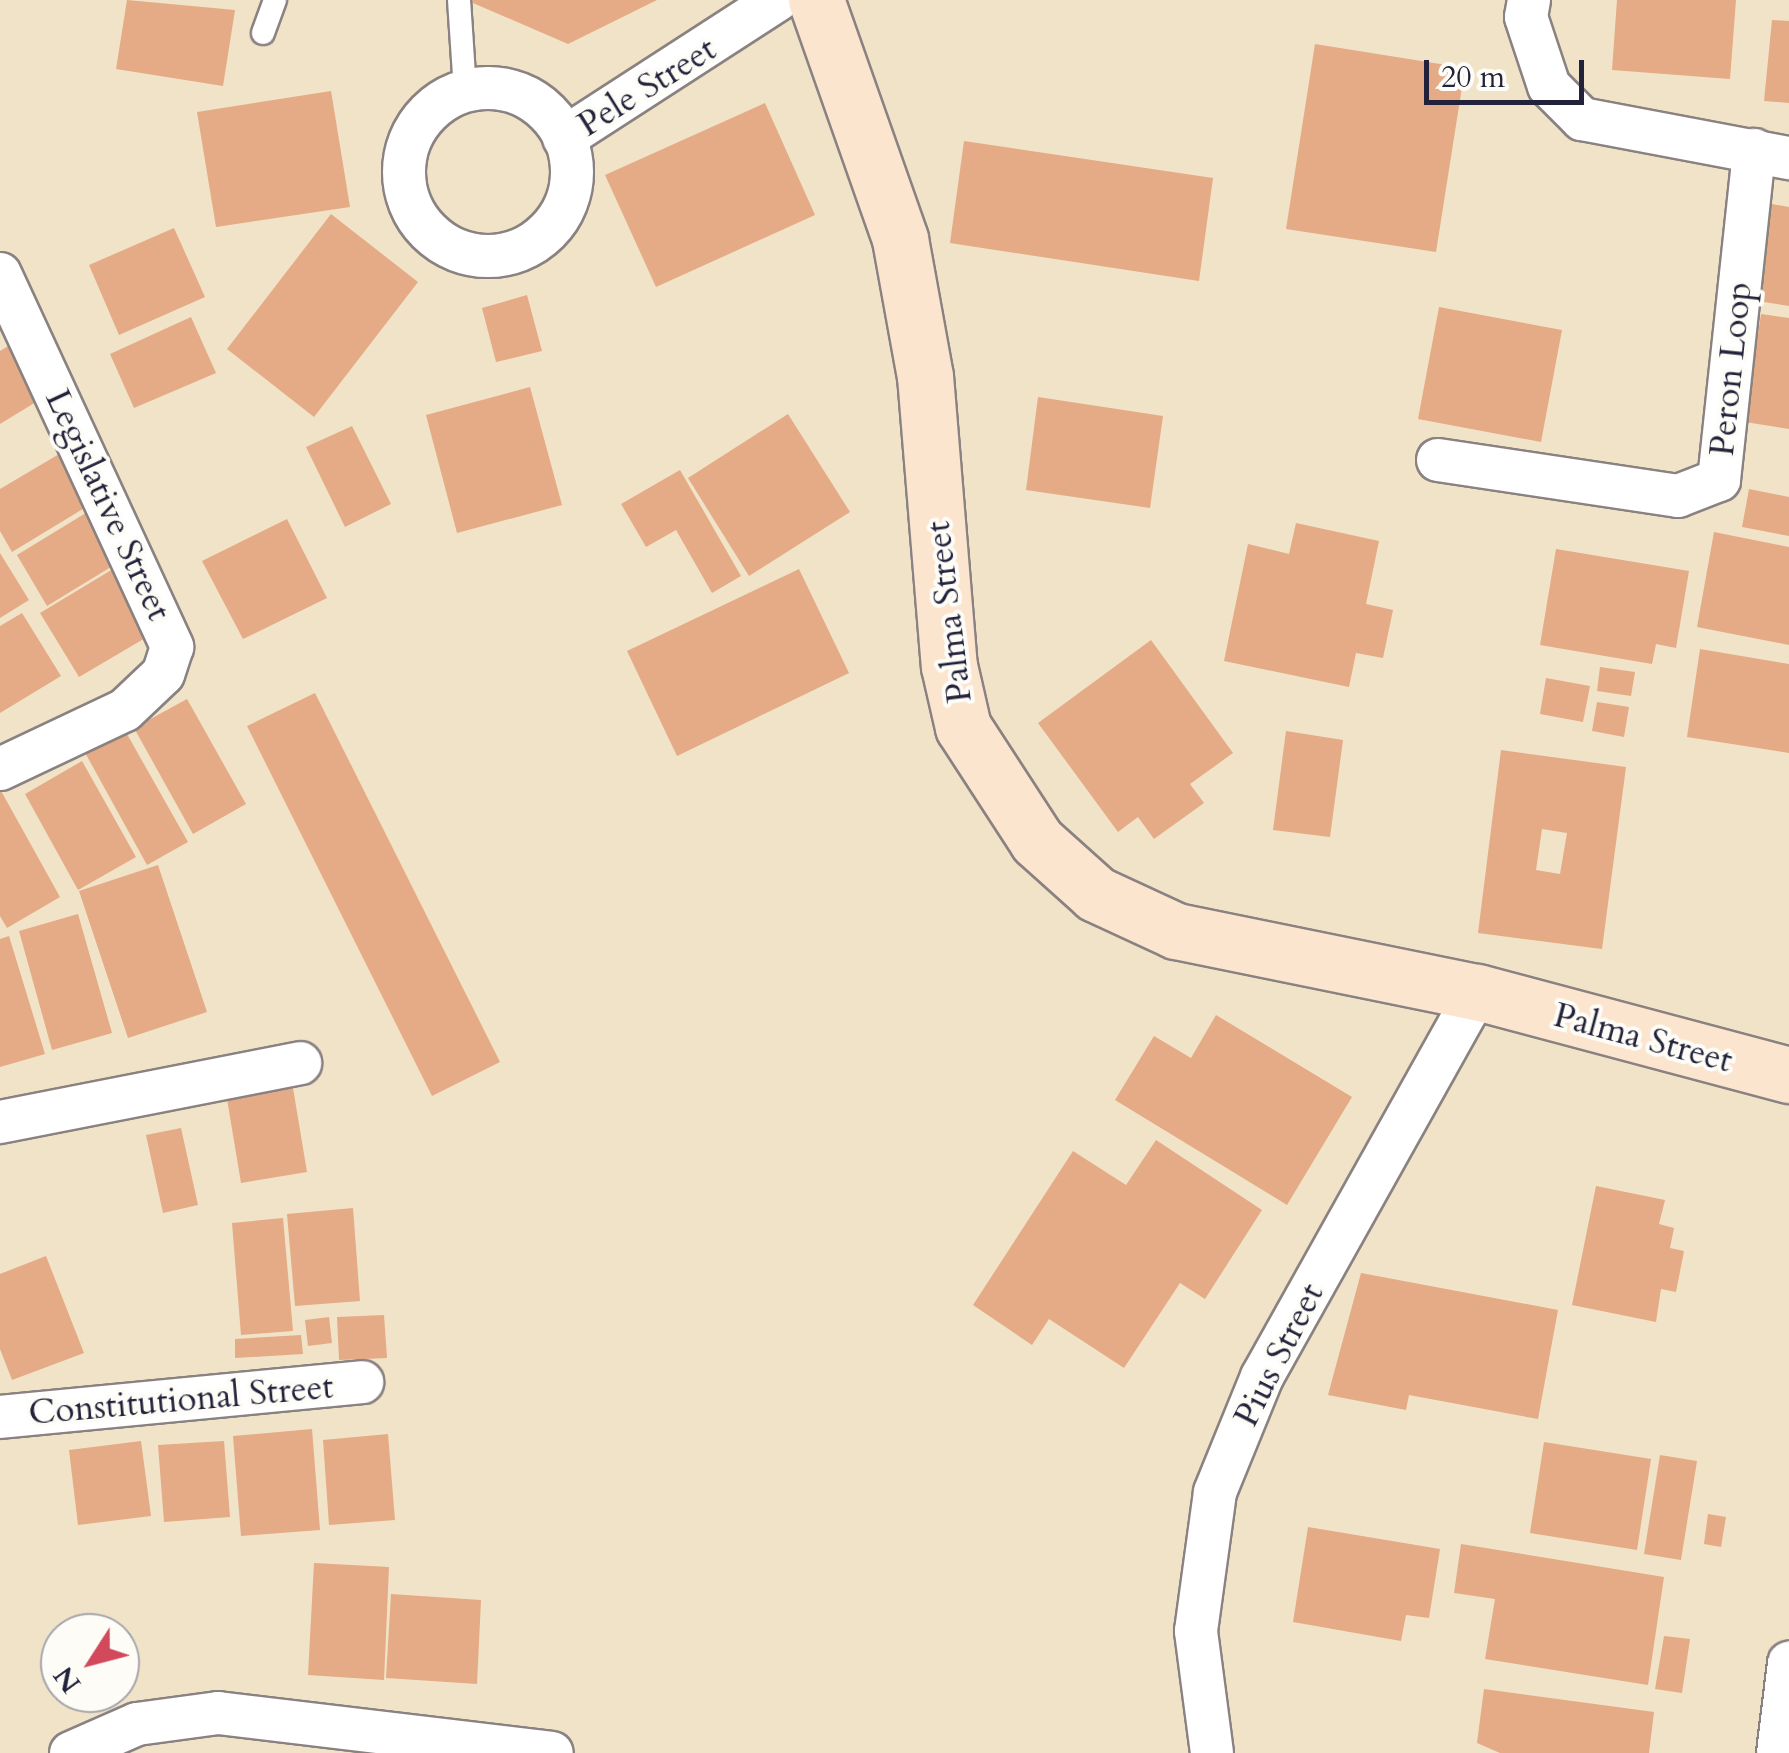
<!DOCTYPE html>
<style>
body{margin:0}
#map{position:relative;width:1789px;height:1753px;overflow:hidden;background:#f1e3c7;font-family:Cardo,serif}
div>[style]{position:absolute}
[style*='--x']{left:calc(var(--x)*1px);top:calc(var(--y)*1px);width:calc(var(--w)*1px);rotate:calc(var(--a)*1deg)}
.building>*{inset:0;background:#e4ab86}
.roads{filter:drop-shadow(2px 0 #8a8281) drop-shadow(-2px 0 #8a8281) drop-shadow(0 2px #8a8281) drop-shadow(0 -2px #8a8281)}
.lane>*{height:22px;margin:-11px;padding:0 11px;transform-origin:11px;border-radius:11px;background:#fff}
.street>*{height:42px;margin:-21px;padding:0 21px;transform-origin:21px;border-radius:21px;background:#fff}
.street>.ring{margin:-21px;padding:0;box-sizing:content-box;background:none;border:42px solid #fff;border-radius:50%}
.secondary>*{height:55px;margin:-27.5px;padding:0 27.5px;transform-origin:27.5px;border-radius:27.5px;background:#fbe5cf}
span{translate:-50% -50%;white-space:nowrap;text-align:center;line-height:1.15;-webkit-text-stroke:8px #fdfcf7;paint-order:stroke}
.street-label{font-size:35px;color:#22223b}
.north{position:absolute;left:40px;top:1613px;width:100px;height:100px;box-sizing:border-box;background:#fdfcf7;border:2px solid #a5a5ac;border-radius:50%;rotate:234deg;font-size:28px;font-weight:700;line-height:40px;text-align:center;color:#22223b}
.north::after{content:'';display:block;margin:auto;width:35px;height:45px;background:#d1495b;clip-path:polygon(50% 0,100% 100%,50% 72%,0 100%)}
.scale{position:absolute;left:1424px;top:60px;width:160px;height:45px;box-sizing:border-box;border:5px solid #22223b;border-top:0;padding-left:12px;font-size:30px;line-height:35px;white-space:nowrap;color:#22223b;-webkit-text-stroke:8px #fdfcf7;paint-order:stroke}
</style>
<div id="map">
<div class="building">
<i style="clip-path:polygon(127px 0,235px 10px,223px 86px,116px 69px)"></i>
<i style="clip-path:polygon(466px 0,657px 0,568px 44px)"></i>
<i style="clip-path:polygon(1617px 0,1736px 0,1730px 79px,1612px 70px)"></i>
<i style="clip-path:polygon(1772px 20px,1789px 21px,1789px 103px,1764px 101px)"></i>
<i style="clip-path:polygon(1315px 44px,1465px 68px,1436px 252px,1286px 229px)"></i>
<i style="clip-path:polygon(331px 91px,350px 207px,216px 227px,197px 112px)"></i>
<i style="clip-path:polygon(765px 103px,815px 215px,656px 287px,605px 175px)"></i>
<i style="clip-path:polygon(964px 141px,1213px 178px,1199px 281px,950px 243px)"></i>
<i style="clip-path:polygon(1766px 203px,1789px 207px,1789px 306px,1751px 300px)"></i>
<i style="clip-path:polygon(331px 214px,418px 282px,314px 417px,227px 349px)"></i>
<i style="clip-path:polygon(174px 228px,205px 297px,119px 335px,89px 265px)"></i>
<i style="clip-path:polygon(527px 295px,542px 351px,496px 362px,482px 308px)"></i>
<i style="clip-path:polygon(1439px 307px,1562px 330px,1541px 442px,1418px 419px)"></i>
<i style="clip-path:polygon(1761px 314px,1789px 318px,1789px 429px,1745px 422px)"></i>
<i style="clip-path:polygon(191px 317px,216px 373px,134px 408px,110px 354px)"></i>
<i style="clip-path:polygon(18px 340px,49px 394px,0 424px,0 351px)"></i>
<i style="clip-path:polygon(530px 387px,562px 505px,457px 533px,426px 415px)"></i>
<i style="clip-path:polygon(1038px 397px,1163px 416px,1150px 508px,1026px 490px)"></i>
<i style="clip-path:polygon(788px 414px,850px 512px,749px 576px,688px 478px)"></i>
<i style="clip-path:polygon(352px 426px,391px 504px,345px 527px,306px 447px)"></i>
<i style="clip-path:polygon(66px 450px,96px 501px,12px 552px,0 531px,0 489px)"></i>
<i style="clip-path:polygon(680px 470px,741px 576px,712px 593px,676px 530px,646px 547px,621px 504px)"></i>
<i style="clip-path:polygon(1749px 489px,1789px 497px,1789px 536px,1742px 527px)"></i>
<i style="clip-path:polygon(94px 508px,124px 559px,47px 606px,17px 555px)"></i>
<i style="clip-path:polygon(287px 519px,327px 598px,243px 639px,202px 561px)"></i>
<i style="clip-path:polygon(1296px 523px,1379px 541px,1366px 604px,1393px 610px,1383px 658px,1356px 653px,1349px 687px,1224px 661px,1248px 544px,1289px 554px)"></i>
<i style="clip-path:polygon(1714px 532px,1789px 547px,1789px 645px,1697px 627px)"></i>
<i style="clip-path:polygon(1556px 549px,1689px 571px,1676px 648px,1656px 644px,1652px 664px,1540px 645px)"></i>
<i style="clip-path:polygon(0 553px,29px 600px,0 618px)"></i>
<i style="clip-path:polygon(113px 569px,152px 634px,79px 677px,40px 613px)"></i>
<i style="clip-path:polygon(799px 569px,849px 673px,677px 756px,627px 651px)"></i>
<i style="clip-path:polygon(22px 613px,61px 676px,0 713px,0 626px)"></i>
<i style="clip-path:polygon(1151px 640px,1233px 753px,1190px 784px,1204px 803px,1154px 839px,1138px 817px,1118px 832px,1038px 723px)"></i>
<i style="clip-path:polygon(1700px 649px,1789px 664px,1789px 753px,1687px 737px)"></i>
<i style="clip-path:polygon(1600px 667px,1635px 672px,1631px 696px,1597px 691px)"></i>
<i style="clip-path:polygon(1546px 678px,1590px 686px,1583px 722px,1540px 714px)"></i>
<i style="clip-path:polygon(315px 693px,500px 1062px,432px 1096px,247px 726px)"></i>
<i style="clip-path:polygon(187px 699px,246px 804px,193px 834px,134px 728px)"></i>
<i style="clip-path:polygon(1597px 702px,1629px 707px,1624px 737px,1592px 731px)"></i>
<i style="clip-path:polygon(123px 727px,188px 842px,147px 865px,83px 749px)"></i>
<i style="clip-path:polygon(1286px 731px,1343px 740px,1330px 837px,1273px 830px)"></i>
<i style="clip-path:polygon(evenodd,1501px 750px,1626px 767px,1602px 949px,1478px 933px,1501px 750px,1542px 829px,1567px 833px,1560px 874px,1536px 870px,1542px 829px)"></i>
<i style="clip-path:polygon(82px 761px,136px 857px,78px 890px,25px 794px)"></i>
<i style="clip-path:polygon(0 789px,60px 897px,7px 928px,0 916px)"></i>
<i style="clip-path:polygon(158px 865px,207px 1012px,128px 1038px,79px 891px)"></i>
<i style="clip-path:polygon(78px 914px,112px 1033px,52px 1050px,19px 931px)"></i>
<i style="clip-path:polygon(9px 936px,45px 1054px,0 1067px,0 939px)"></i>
<i style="clip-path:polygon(1216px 1015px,1352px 1097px,1287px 1205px,1115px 1100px,1154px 1036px,1191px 1058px)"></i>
<i style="clip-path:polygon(290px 1070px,307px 1172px,241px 1183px,224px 1081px)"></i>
<i style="clip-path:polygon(181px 1128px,198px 1205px,163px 1213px,146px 1135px)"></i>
<i style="clip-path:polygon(1156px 1140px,1262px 1210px,1205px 1299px,1180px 1283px,1124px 1368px,1049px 1319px,1032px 1345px,973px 1305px,1073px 1151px,1126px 1185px)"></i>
<i style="clip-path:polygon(1596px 1186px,1665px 1200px,1659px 1224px,1674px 1228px,1670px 1248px,1684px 1251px,1676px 1292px,1661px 1289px,1656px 1322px,1572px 1305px)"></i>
<i style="clip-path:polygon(353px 1208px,360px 1301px,295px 1306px,287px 1214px)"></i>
<i style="clip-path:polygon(283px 1218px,293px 1331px,241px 1335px,232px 1223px)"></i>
<i style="clip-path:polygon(46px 1256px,84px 1353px,12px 1380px,0 1349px,0 1274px)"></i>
<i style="clip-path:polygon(1361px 1273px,1558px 1310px,1538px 1419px,1409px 1395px,1406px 1410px,1328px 1395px)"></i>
<i style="clip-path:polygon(384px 1315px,387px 1358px,339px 1360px,337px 1317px)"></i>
<i style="clip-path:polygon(329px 1317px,332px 1343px,308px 1346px,305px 1320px)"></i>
<i style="clip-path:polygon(301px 1335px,303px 1354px,235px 1358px,235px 1339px)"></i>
<i style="clip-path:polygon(312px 1429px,320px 1530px,241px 1536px,233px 1436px)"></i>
<i style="clip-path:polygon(388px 1434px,395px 1520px,329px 1525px,323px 1440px)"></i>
<i style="clip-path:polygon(141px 1441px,151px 1516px,78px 1525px,69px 1450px)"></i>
<i style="clip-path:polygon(224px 1441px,230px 1517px,164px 1522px,158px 1445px)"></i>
<i style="clip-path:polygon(1544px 1442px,1651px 1459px,1637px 1550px,1530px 1533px)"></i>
<i style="clip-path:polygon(1660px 1455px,1697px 1461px,1681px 1560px,1644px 1554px)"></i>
<i style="clip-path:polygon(1708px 1514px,1726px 1517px,1721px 1547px,1704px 1544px)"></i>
<i style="clip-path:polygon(1308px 1527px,1440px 1549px,1429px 1618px,1406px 1615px,1401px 1641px,1293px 1622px)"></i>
<i style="clip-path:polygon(1461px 1544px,1664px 1577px,1648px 1685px,1485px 1659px,1495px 1599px,1454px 1593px)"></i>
<i style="clip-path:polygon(314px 1563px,389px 1567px,384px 1680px,308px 1675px)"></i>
<i style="clip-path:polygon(391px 1594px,481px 1600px,477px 1684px,386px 1678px)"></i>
<i style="clip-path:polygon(1664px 1636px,1690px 1639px,1682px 1693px,1655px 1689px)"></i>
<i style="clip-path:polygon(1484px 1689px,1654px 1712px,1649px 1753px,1500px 1753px,1477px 1743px)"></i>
</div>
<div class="roads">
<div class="lane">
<i style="--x:459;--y:0;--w:90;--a:86.2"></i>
<i style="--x:263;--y:33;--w:35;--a:-70"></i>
</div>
<div class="street">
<i style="--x:1529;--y:0;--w:17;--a:100"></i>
<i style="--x:1526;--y:17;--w:73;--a:71.6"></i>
<i style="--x:1549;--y:86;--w:47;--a:45"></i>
<i style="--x:1582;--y:119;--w:211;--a:10.7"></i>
<i class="ring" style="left:404px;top:88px;width:126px;height:126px"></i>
<i style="--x:564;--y:138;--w:254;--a:-32.9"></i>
<i style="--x:0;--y:274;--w:411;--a:65.2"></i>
<i style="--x:172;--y:647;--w:28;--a:108"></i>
<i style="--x:163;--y:674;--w:52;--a:136.5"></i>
<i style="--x:125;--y:710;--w:138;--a:154.7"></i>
<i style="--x:1438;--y:460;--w:243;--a:8.5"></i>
<i style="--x:1678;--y:496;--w:44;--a:-21.3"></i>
<i style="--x:1719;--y:480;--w:332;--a:-83.9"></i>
<i style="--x:0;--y:1122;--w:306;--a:-11.1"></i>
<i style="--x:0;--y:1417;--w:364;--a:-5.5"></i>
<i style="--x:71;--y:1753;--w:72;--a:-23.7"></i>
<i style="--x:137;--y:1724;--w:82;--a:-7.7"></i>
<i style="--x:218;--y:1713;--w:336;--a:6.8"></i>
<i style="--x:1212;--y:1753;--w:123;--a:-97.5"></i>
<i style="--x:1196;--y:1631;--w:140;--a:-82.2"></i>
<i style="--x:1215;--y:1492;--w:124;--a:-67.8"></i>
<i style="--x:1262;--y:1377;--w:441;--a:-60.8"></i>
<i style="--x:1778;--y:1753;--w:91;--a:-83"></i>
</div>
<div class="secondary">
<i style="--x:816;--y:0;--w:253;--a:70.6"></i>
<i style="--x:900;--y:239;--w:139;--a:79.7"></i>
<i style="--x:925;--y:376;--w:291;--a:85.3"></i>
<i style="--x:949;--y:666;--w:63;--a:77.1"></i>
<i style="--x:963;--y:727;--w:136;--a:57"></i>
<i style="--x:1037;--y:841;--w:79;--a:41.9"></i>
<i style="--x:1096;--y:894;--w:88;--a:24.8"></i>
<i style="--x:1176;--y:931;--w:307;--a:11.5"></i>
<i style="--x:1477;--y:992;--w:323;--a:14.9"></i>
</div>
</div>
<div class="street-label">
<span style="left:647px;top:87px;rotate:-32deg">Pele Street</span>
<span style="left:1731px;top:369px;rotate:-84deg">Peron Loop</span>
<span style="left:108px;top:505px;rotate:65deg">Legislative Street</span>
<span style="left:949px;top:612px;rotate:-97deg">Palma Street</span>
<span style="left:1643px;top:1038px;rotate:15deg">Palma Street</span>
<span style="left:1279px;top:1355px;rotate:-63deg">Pius Street</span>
<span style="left:181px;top:1400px;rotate:-5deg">Constitutional Street</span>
</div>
<div class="north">N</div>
<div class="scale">20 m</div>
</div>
